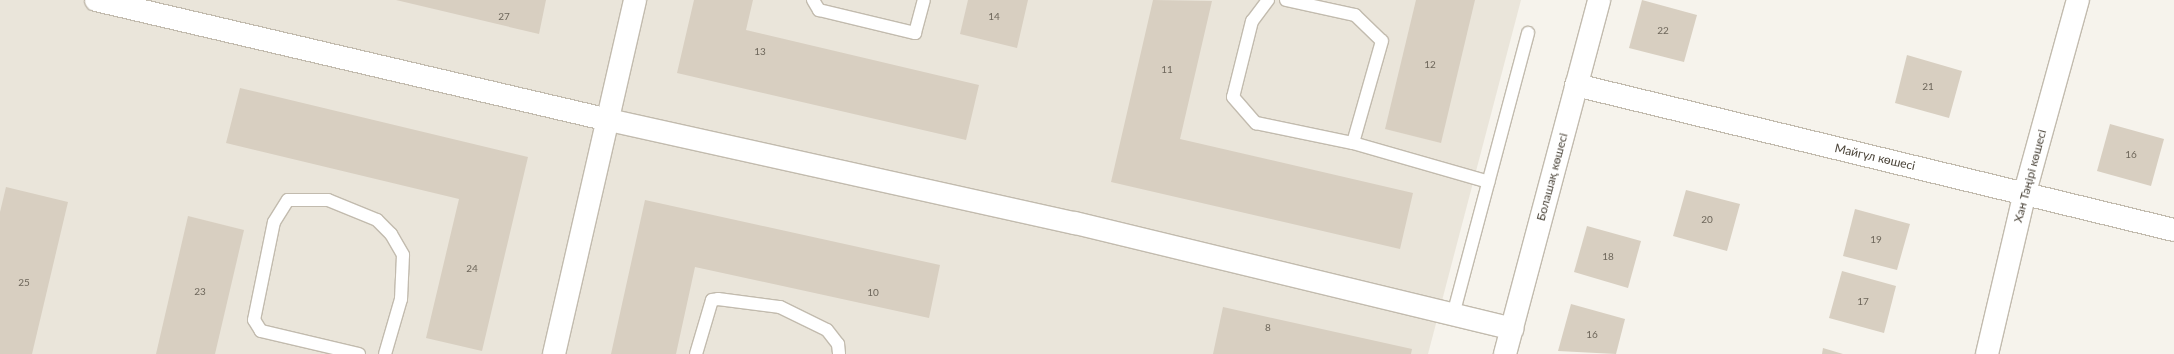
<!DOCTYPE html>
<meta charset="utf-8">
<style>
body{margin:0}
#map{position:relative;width:2174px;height:354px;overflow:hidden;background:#f6f3ec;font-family:Lato,sans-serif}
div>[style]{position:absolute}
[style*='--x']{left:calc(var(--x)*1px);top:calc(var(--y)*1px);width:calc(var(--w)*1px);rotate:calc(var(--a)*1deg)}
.residential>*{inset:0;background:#eae5da}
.building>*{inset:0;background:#d8cfc1}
.roads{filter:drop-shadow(1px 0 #c2bbae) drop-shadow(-1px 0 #c2bbae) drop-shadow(0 1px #c2bbae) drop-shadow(0 -1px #c2bbae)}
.service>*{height:12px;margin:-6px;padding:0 6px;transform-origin:6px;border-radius:6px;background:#fff}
.minor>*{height:22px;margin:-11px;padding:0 11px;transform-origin:11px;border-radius:11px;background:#fff}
.tertiary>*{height:22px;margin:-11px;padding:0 11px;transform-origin:11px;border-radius:11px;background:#fff}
span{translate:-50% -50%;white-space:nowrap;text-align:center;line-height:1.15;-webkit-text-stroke:4px #fff;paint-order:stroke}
.number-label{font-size:10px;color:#6e675b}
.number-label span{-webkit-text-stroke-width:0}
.street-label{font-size:12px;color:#4b4439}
</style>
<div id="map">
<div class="residential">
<i style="clip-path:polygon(0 0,1521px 0,1428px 354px,0 354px)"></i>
</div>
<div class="building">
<i style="clip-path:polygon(396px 0,546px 0,539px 34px)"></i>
<i style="clip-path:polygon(694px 0,753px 0,746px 30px,979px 85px,966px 140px,677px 73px)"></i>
<i style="clip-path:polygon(968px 0,1028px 0,1017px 48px,960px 34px)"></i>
<i style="clip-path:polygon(1153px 0,1212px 1px,1180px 139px,1413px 193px,1400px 249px,1111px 182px)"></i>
<i style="clip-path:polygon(1416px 0,1475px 0,1441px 143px,1385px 129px)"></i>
<i style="clip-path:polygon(1642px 0,1697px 15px,1684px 62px,1629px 48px)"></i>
<i style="clip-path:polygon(1907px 55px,1962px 71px,1949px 118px,1895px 103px)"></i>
<i style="clip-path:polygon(240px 88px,528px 157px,482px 351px,426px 338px,459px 199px,226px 143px)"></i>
<i style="clip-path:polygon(2110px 124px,2164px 139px,2151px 186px,2097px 171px)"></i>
<i style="clip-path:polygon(6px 187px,68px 202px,32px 354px,0 354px,0 212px)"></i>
<i style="clip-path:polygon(1686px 190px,1740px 204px,1727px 251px,1673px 236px)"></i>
<i style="clip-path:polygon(645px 200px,940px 265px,929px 318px,695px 267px,676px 354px,611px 354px)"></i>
<i style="clip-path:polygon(1855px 209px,1910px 224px,1897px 270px,1843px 256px)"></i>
<i style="clip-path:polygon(188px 216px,244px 230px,215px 354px,156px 354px)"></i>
<i style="clip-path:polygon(1587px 226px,1641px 241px,1628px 288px,1574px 272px)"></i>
<i style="clip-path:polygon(1842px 271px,1896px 286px,1884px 333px,1829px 318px)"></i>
<i style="clip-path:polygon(1571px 304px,1625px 319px,1616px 354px,1558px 351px)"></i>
<i style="clip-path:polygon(1223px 307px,1412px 349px,1411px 354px,1213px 354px)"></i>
<i style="clip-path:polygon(1823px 348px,1843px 354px,1822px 354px)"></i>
</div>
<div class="roads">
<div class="service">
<i style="--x:813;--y:0;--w:12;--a:59"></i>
<i style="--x:819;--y:10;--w:99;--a:13.5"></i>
<i style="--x:915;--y:33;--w:34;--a:-75"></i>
<i style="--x:1268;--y:0;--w:26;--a:127"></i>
<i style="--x:1252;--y:21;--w:78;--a:104"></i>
<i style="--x:1233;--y:97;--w:35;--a:49"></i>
<i style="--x:1256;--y:123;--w:99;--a:11.7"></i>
<i style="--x:1353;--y:143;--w:141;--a:16"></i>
<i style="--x:1286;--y:0;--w:71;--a:12.3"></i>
<i style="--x:1355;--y:15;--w:37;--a:44"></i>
<i style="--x:1382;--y:41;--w:106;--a:105.9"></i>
<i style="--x:1453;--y:315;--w:292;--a:-75.1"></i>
<i style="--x:359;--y:354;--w:101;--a:-166.8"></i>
<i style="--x:261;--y:331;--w:13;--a:-122"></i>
<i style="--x:254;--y:320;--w:100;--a:-78.5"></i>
<i style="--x:274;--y:222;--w:26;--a:-58"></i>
<i style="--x:288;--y:200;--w:40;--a:0"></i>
<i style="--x:328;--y:200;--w:53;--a:22.2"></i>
<i style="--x:377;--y:220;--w:20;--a:45"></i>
<i style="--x:391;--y:234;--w:24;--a:60"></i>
<i style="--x:403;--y:255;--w:44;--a:92.6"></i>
<i style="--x:401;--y:299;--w:57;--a:106.2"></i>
<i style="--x:696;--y:354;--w:56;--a:-73.5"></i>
<i style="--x:712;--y:300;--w:6;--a:-9"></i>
<i style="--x:718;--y:299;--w:63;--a:7.4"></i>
<i style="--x:780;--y:307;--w:52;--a:26.1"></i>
<i style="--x:827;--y:330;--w:18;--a:52"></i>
<i style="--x:838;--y:344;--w:10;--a:84"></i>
</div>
<div class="minor">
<i style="--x:96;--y:0;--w:527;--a:13.17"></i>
<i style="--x:609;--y:120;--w:477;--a:12.5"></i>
<i style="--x:1075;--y:223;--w:450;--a:13.6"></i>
<i style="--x:1576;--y:85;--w:615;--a:13.63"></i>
<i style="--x:554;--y:354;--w:363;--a:-77.1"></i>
<i style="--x:1505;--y:354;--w:366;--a:-75.1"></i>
</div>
<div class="tertiary">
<i style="--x:1987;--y:354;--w:166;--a:-76.8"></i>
<i style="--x:2025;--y:192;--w:199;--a:-74.6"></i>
</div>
</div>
<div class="number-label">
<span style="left:504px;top:17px">27</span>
<span style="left:994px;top:17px">14</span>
<span style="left:1663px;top:31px">22</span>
<span style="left:760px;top:52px">13</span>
<span style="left:1430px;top:65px">12</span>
<span style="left:1167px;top:70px">11</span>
<span style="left:1928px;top:87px">21</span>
<span style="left:2131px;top:155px">16</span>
<span style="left:1707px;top:220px">20</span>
<span style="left:1876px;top:240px">19</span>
<span style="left:1608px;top:257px">18</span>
<span style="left:472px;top:269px">24</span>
<span style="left:24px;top:283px">25</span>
<span style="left:200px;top:292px">23</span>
<span style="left:873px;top:293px">10</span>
<span style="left:1863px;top:302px">17</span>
<span style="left:1268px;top:328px">8</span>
<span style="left:1592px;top:335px">16</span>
</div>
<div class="street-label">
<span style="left:1875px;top:157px;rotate:13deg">Майгүл көшесі</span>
<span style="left:2030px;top:176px;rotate:-75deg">Хан Тәңірі көшесі</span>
<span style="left:1552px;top:177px;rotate:-75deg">Болашақ көшесі</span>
</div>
</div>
